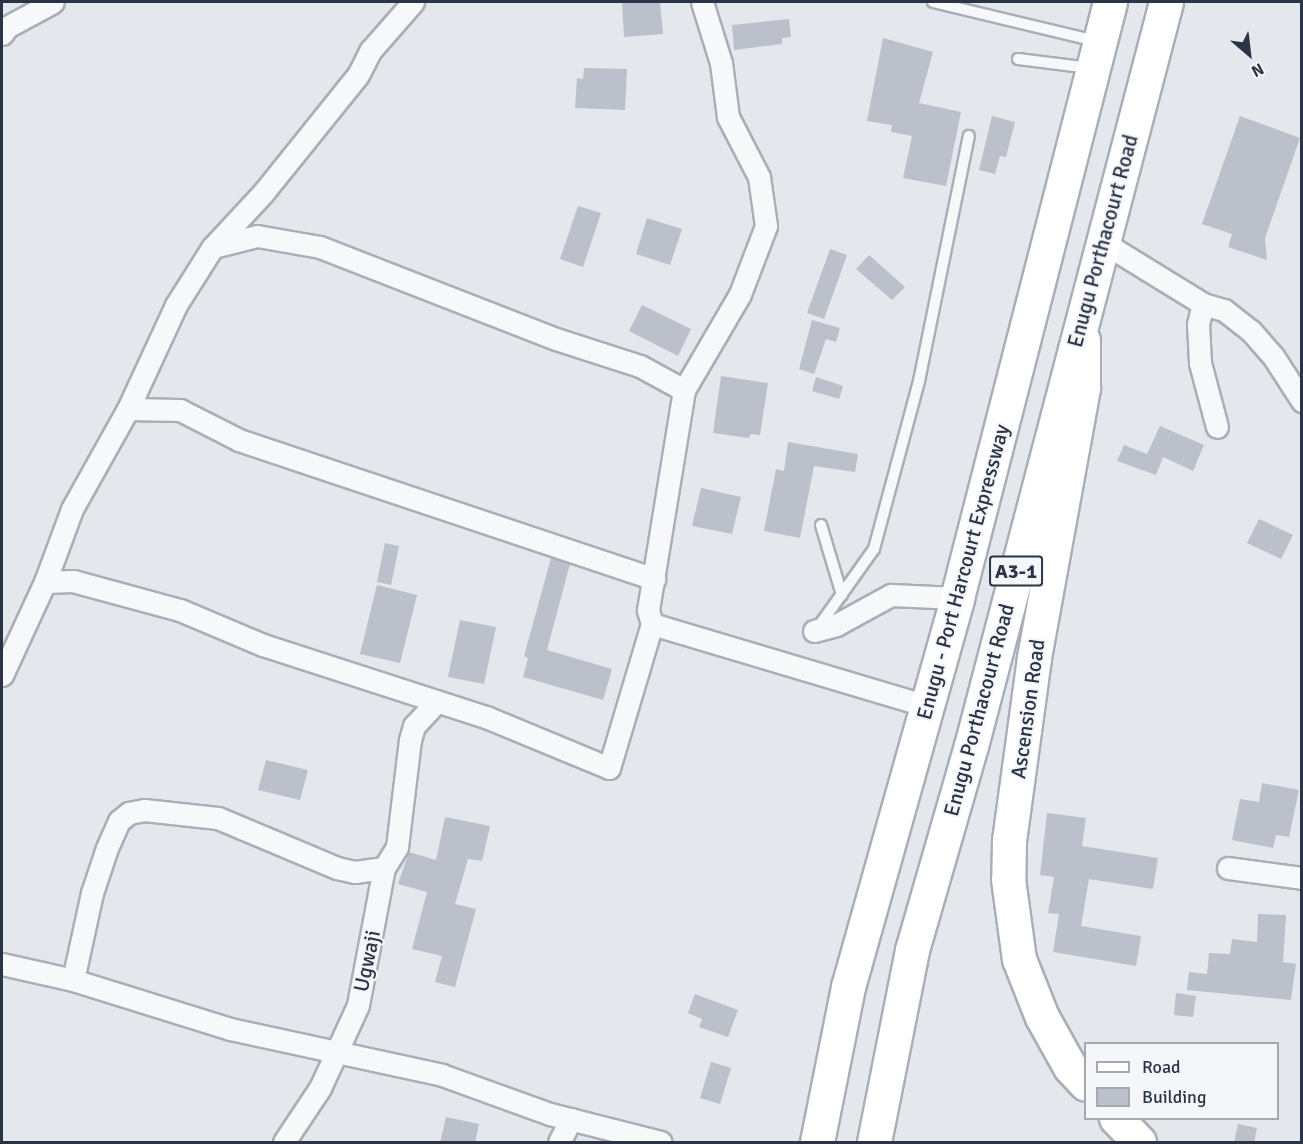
<!DOCTYPE html>
<style>
body{margin:0}
#map{position:relative;width:1303px;height:1144px;overflow:hidden;background:#e4e7ec;font-family:Signika,sans-serif}
div>[style]{position:absolute}
[style*='--x']{left:calc(var(--x)*1px);top:calc(var(--y)*1px);width:calc(var(--w)*1px);rotate:calc(var(--a)*1deg)}
.building>*{inset:0;background:#bbc0ca}
.roads{filter:drop-shadow(2px 0 #a9aeb7) drop-shadow(-2px 0 #a9aeb7) drop-shadow(0 2px #a9aeb7) drop-shadow(0 -2px #a9aeb7)}
.lane>*{height:10px;margin:-5px;padding:0 5px;transform-origin:5px;border-radius:5px;background:#f7f8fa}
.street>*{height:21px;margin:-10.5px;padding:0 10.5px;transform-origin:10.5px;border-radius:10.5px;background:#f7f8fa}
.primary>*{height:33px;margin:-16.5px;padding:0 16.5px;transform-origin:16.5px;border-radius:16.5px;background:#fff}
.highway>*{height:33px;margin:-16.5px;padding:0 16.5px;transform-origin:16.5px;border-radius:16.5px;background:#fff}
span{translate:-50% -50%;white-space:nowrap;text-align:center;line-height:1.15;-webkit-text-stroke:4.5px #f4f6f9;paint-order:stroke}
.shield-label span{padding:2px 4px;background:#f4f6f9;border:2px solid;border-radius:4px;-webkit-text-stroke-width:0}
.shield-label{font-size:20px;color:#2b3445;font-weight:700}
.street-label{font-size:21px;color:#2b3445}
.frame{position:absolute;inset:0;border:3px solid #2b3445;pointer-events:none}
.legend{position:absolute;left:1084px;top:1042px;width:195px;height:78px;box-sizing:border-box;background:#f4f6f9;border:2px solid #a4a8b1;margin:0;padding:8px 10px;list-style:none;font-size:18px;color:#2b3445}
.legend li{display:flex;align-items:center;gap:12px;height:30px}
.legend b{width:30px;border:2px solid #a4a8b1}
.north{position:absolute;left:1219px;top:24px;width:60px;height:60px;-webkit-text-stroke:4px #f4f6f9;paint-order:stroke;rotate:152deg;font-size:16px;font-weight:700;line-height:24px;text-align:center;color:#2b3445}
.north::after{content:'';display:block;margin:auto;width:21px;height:27px;background:#2b3445;clip-path:polygon(50% 0,100% 100%,50% 72%,0 100%)}
</style>
<div id="map">
<div class="building">
<i style="clip-path:polygon(622px 2px,660px 2px,663px 34px,624px 37px)"></i>
<i style="clip-path:polygon(789px 19px,791px 37px,782px 38px,782px 44px,734px 50px,732px 25px)"></i>
<i style="clip-path:polygon(883px 38px,933px 52px,919px 103px,961px 112px,946px 186px,903px 178px,912px 136px,891px 132px,892px 125px,867px 121px)"></i>
<i style="clip-path:polygon(584px 68px,627px 69px,625px 110px,575px 108px,577px 78px,583px 79px)"></i>
<i style="clip-path:polygon(992px 116px,1015px 122px,1006px 157px,1000px 156px,995px 174px,979px 170px)"></i>
<i style="clip-path:polygon(1240px 116px,1300px 138px,1265px 238px,1267px 260px,1228px 247px,1232px 234px,1202px 224px)"></i>
<i style="clip-path:polygon(578px 206px,601px 213px,583px 267px,560px 259px)"></i>
<i style="clip-path:polygon(647px 218px,682px 229px,670px 265px,636px 254px)"></i>
<i style="clip-path:polygon(830px 249px,847px 255px,824px 319px,807px 313px)"></i>
<i style="clip-path:polygon(869px 255px,905px 287px,892px 300px,856px 269px)"></i>
<i style="clip-path:polygon(642px 305px,691px 329px,678px 356px,629px 331px)"></i>
<i style="clip-path:polygon(812px 320px,840px 328px,836px 342px,826px 339px,814px 374px,799px 369px)"></i>
<i style="clip-path:polygon(721px 376px,768px 383px,760px 435px,751px 434px,749px 438px,713px 433px)"></i>
<i style="clip-path:polygon(816px 377px,843px 386px,839px 399px,812px 391px)"></i>
<i style="clip-path:polygon(1160px 426px,1204px 445px,1193px 471px,1163px 457px,1156px 475px,1117px 461px,1124px 445px,1147px 454px)"></i>
<i style="clip-path:polygon(788px 442px,858px 454px,855px 472px,814px 466px,800px 538px,764px 531px,776px 469px,784px 471px)"></i>
<i style="clip-path:polygon(701px 488px,741px 497px,732px 534px,692px 526px)"></i>
<i style="clip-path:polygon(1259px 519px,1293px 535px,1281px 559px,1247px 543px)"></i>
<i style="clip-path:polygon(385px 543px,399px 546px,391px 585px,377px 582px)"></i>
<i style="clip-path:polygon(551px 558px,570px 564px,547px 650px,612px 669px,603px 700px,523px 677px,528px 658px,524px 656px)"></i>
<i style="clip-path:polygon(377px 585px,417px 595px,400px 663px,360px 654px)"></i>
<i style="clip-path:polygon(460px 620px,496px 627px,484px 684px,448px 677px)"></i>
<i style="clip-path:polygon(266px 760px,308px 770px,300px 800px,258px 790px)"></i>
<i style="clip-path:polygon(1262px 783px,1299px 790px,1289px 837px,1276px 835px,1273px 848px,1232px 840px,1240px 799px,1259px 802px)"></i>
<i style="clip-path:polygon(1047px 813px,1086px 818px,1082px 846px,1158px 858px,1153px 889px,1089px 879px,1081px 926px,1141px 936px,1136px 966px,1053px 952px,1059px 914px,1048px 913px,1054px 877px,1040px 875px)"></i>
<i style="clip-path:polygon(445px 817px,490px 826px,482px 861px,468px 859px,455px 904px,476px 909px,455px 987px,435px 982px,442px 956px,412px 949px,427px 892px,398px 884px,409px 852px,436px 860px)"></i>
<i style="clip-path:polygon(1258px 914px,1286px 915px,1283px 962px,1296px 964px,1291px 1000px,1187px 990px,1189px 972px,1207px 974px,1209px 953px,1230px 954px,1232px 939px,1257px 942px)"></i>
<i style="clip-path:polygon(1176px 993px,1196px 996px,1193px 1017px,1174px 1015px)"></i>
<i style="clip-path:polygon(695px 994px,738px 1010px,728px 1037px,699px 1027px,702px 1019px,688px 1013px)"></i>
<i style="clip-path:polygon(711px 1062px,731px 1068px,720px 1104px,700px 1098px)"></i>
<i style="clip-path:polygon(446px 1117px,479px 1124px,475px 1143px,440px 1143px)"></i>
<i style="clip-path:polygon(1238px 1124px,1257px 1128px,1254px 1143px,1234px 1143px)"></i>
</div>
<div class="roads">
<div class="lane">
<i style="--x:933;--y:2;--w:168;--a:13.5"></i>
<i style="--x:1018;--y:59;--w:73;--a:7.1"></i>
<i style="--x:821;--y:525;--w:73;--a:73.3"></i>
<i style="--x:819;--y:626;--w:95;--a:-54.5"></i>
<i style="--x:874;--y:549;--w:174;--a:-75"></i>
<i style="--x:919;--y:381;--w:250;--a:-78.5"></i>
</div>
<div class="street">
<i style="--x:2;--y:34;--w:9;--a:-54"></i>
<i style="--x:7;--y:27;--w:52;--a:-28.5"></i>
<i style="--x:1104;--y:243;--w:116;--a:31.6"></i>
<i style="--x:1203;--y:304;--w:22;--a:16"></i>
<i style="--x:1224;--y:310;--w:34;--a:38"></i>
<i style="--x:1251;--y:331;--w:33;--a:49"></i>
<i style="--x:1273;--y:356;--w:54;--a:57.2"></i>
<i style="--x:213;--y:247;--w:45;--a:-14"></i>
<i style="--x:257;--y:236;--w:64;--a:9.9"></i>
<i style="--x:320;--y:247;--w:253;--a:21.3"></i>
<i style="--x:556;--y:339;--w:88;--a:17.8"></i>
<i style="--x:640;--y:366;--w:50;--a:28.6"></i>
<i style="--x:1203;--y:304;--w:21;--a:104"></i>
<i style="--x:1198;--y:324;--w:39;--a:87"></i>
<i style="--x:1200;--y:363;--w:66;--a:75.1"></i>
<i style="--x:128;--y:409;--w:52;--a:1.1"></i>
<i style="--x:180;--y:410;--w:66;--a:27"></i>
<i style="--x:239;--y:440;--w:438;--a:18.5"></i>
<i style="--x:45;--y:582;--w:28;--a:-2"></i>
<i style="--x:73;--y:581;--w:111;--a:15.2"></i>
<i style="--x:180;--y:610;--w:90;--a:22.9"></i>
<i style="--x:263;--y:645;--w:234;--a:17.9"></i>
<i style="--x:486;--y:717;--w:133;--a:22.5"></i>
<i style="--x:609;--y:768;--w:150;--a:-73.4"></i>
<i style="--x:652;--y:624;--w:15;--a:-106"></i>
<i style="--x:648;--y:610;--w:223;--a:-80.7"></i>
<i style="--x:684;--y:390;--w:111;--a:-59.7"></i>
<i style="--x:740;--y:294;--w:73;--a:-69.1"></i>
<i style="--x:766;--y:226;--w:49;--a:-98.1"></i>
<i style="--x:759;--y:177;--w:68;--a:-117.3"></i>
<i style="--x:728;--y:117;--w:54;--a:-97.4"></i>
<i style="--x:721;--y:63;--w:64;--a:-107.3"></i>
<i style="--x:652;--y:624;--w:287;--a:16.6"></i>
<i style="--x:814;--y:631;--w:23;--a:-15"></i>
<i style="--x:836;--y:625;--w:63;--a:-28.6"></i>
<i style="--x:891;--y:595;--w:66;--a:2.6"></i>
<i style="--x:2;--y:675;--w:102;--a:-65.2"></i>
<i style="--x:45;--y:582;--w:78;--a:-69.7"></i>
<i style="--x:72;--y:509;--w:115;--a:-60.8"></i>
<i style="--x:128;--y:409;--w:115;--a:-65.2"></i>
<i style="--x:176;--y:305;--w:67;--a:-57.7"></i>
<i style="--x:212;--y:248;--w:75;--a:-47.2"></i>
<i style="--x:263;--y:193;--w:151;--a:-51.2"></i>
<i style="--x:358;--y:75;--w:28;--a:-63"></i>
<i style="--x:371;--y:50;--w:64;--a:-48.8"></i>
<i style="--x:1228;--y:868;--w:75;--a:7.7"></i>
<i style="--x:2;--y:964;--w:73;--a:12.7"></i>
<i style="--x:73;--y:980;--w:164;--a:17.3"></i>
<i style="--x:230;--y:1029;--w:217;--a:12.2"></i>
<i style="--x:442;--y:1075;--w:115;--a:19.9"></i>
<i style="--x:550;--y:1114;--w:114;--a:14.2"></i>
<i style="--x:73;--y:980;--w:89;--a:-77.7"></i>
<i style="--x:92;--y:893;--w:47;--a:-71.6"></i>
<i style="--x:107;--y:848;--w:30;--a:-66"></i>
<i style="--x:119;--y:821;--w:13;--a:-39"></i>
<i style="--x:129;--y:813;--w:15;--a:-11"></i>
<i style="--x:144;--y:810;--w:74;--a:6.2"></i>
<i style="--x:218;--y:818;--w:129;--a:22.8"></i>
<i style="--x:337;--y:868;--w:18;--a:13"></i>
<i style="--x:355;--y:872;--w:29;--a:-8"></i>
<i style="--x:384;--y:868;--w:25;--a:-58"></i>
<i style="--x:397;--y:847;--w:108;--a:-83.1"></i>
<i style="--x:410;--y:740;--w:15;--a:-74"></i>
<i style="--x:414;--y:726;--w:34;--a:-47"></i>
<i style="--x:284;--y:1142;--w:65;--a:-56.3"></i>
<i style="--x:320;--y:1088;--w:91;--a:-65.4"></i>
<i style="--x:358;--y:1005;--w:139;--a:-79.3"></i>
<i style="--x:559;--y:1142;--w:26;--a:-62"></i>
</div>
<div class="primary">
<i style="--x:1083;--y:340;--w:48;--a:90"></i>
<i style="--x:1083;--y:388;--w:274;--a:100.3"></i>
<i style="--x:1034;--y:658;--w:184;--a:97.8"></i>
<i style="--x:1009;--y:840;--w:39;--a:91"></i>
<i style="--x:1008;--y:879;--w:81;--a:82.2"></i>
<i style="--x:1019;--y:959;--w:62;--a:68.4"></i>
<i style="--x:1042;--y:1017;--w:57;--a:60.8"></i>
<i style="--x:1070;--y:1067;--w:23;--a:47"></i>
<i style="--x:1116;--y:1118;--w:33;--a:46"></i>
</div>
<div class="highway">
<i style="--x:817;--y:1142;--w:158;--a:-78.7"></i>
<i style="--x:848;--y:987;--w:404;--a:-74.3"></i>
<i style="--x:957;--y:598;--w:615;--a:-75.6"></i>
<i style="--x:874;--y:1142;--w:196;--a:-78.8"></i>
<i style="--x:912;--y:950;--w:212;--a:-73.9"></i>
<i style="--x:971;--y:746;--w:769;--a:-75.31"></i>
</div>
</div>
<div class="shield-label">
<span style="left:1016px;top:571px">A3-1</span>
</div>
<div class="street-label">
<span style="left:1103px;top:241px;rotate:-75deg">Enugu Porthacourt Road</span>
<span style="left:963px;top:572px;rotate:-75deg">Enugu - Port Harcourt Expressway</span>
<span style="left:1028px;top:709px;rotate:-82deg">Ascension Road</span>
<span style="left:979px;top:710px;rotate:-75deg">Enugu Porthacourt Road</span>
<span style="left:367px;top:961px;rotate:-78deg">Ugwaji</span>
</div>
<div class="frame"></div>
<ul class="legend">
<li><b style="height:8px;background:#fff"></b>Road</li>
<li><b style="height:16px;background:#bbc0ca"></b>Building</li>
</ul>
<div class="north">N</div>
</div>
